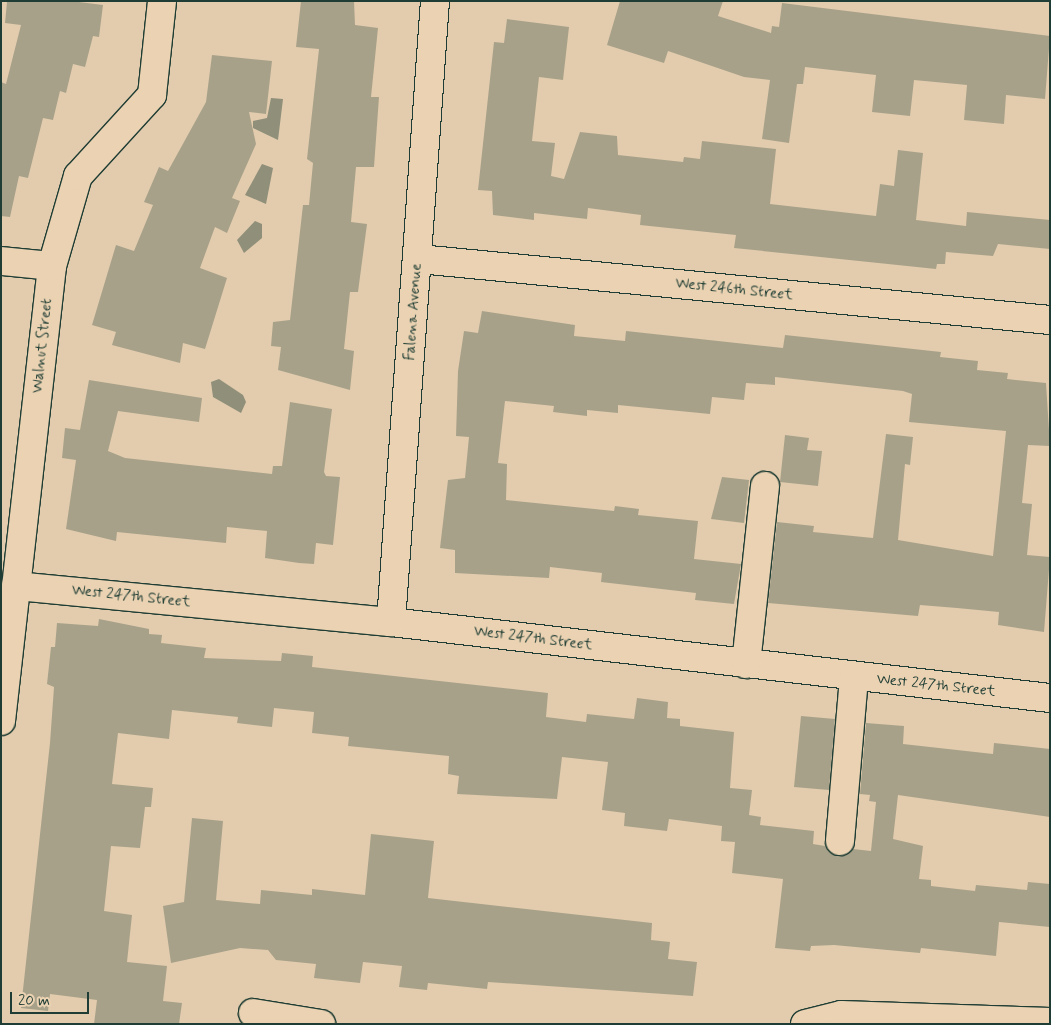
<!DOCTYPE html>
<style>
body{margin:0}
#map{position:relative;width:1051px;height:1025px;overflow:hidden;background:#e2ccad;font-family:Mynerve,sans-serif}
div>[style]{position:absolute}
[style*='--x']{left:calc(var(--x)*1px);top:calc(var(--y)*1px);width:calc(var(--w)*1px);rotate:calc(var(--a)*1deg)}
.water>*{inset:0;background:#8f8f7a}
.building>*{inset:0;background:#a8a18a}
.roads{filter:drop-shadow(1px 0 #1f3d34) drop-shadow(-1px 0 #1f3d34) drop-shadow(0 1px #1f3d34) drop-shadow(0 -1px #1f3d34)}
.minor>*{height:28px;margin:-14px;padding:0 14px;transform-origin:14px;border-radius:14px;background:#ead2b2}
span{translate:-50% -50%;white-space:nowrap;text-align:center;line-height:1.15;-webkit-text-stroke:4.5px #ead2b2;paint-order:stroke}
.street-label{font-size:15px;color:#1f3d34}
.frame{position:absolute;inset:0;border:2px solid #1f3d34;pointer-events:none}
.scale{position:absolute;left:10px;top:992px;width:79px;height:22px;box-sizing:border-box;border:2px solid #1f3d34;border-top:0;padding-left:6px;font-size:15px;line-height:18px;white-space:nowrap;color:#1f3d34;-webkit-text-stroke:4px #ead2b2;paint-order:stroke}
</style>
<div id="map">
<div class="water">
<i style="clip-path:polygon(271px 98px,283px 99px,278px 140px,253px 128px,253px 121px,267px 118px)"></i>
<i style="clip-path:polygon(262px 164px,273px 168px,266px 204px,245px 195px)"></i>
<i style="clip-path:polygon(255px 221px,262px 224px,262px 238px,244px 253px,237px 240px)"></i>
<i style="clip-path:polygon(219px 379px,243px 395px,246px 402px,241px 413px,213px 397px,211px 382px)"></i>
</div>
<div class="building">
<i style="clip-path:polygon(71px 1px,103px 5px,99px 37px,93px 36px,85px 67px,73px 64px,66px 93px,60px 91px,53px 120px,43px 118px,28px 178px,19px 176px,10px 217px,1px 216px,1px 82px,6px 84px,21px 25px,5px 23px,7px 2px)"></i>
<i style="clip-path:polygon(301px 1px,354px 1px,355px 25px,378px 28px,371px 97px,379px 97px,374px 167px,356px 167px,351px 222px,367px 224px,358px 292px,350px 292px,344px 349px,354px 351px,350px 390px,278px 370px,281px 347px,271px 346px,273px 322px,290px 320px,303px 205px,309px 205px,313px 163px,307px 159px,319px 49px,296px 47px)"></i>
<i style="clip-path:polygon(620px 1px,723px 1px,718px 16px,771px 33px,772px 26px,779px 27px,782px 3px,1050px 36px,1045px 99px,1006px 95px,1004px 124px,964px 120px,967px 85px,914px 80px,910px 116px,872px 112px,876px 75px,805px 67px,803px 84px,797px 84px,789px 143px,762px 139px,770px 80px,744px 77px,668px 51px,664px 63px,607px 45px)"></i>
<i style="clip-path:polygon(507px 19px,569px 27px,563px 80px,539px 77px,532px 141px,555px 143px,551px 176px,564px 179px,580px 132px,617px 136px,618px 155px,683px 162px,684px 157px,700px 159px,702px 141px,776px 149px,770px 204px,876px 216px,880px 184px,894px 186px,898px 150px,923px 153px,916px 220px,966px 226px,967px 212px,1050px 220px,1050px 249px,998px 244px,993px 256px,946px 252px,945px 264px,937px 264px,936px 269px,734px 248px,736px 235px,640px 225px,641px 215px,588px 208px,587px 219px,534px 213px,534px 220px,493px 215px,492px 191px,478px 190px,494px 42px,504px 43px)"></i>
<i style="clip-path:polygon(212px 55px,272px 61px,266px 114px,249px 112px,256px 144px,232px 198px,240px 201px,227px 233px,215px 227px,200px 268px,227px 278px,205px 349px,183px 343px,180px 363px,112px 345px,116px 332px,92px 325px,116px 245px,134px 251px,153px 205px,144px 202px,159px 167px,168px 171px,206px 102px)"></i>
<i style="clip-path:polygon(482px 311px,575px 325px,574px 336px,625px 341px,626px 331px,783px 348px,785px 335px,941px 352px,940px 357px,978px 361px,977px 370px,1008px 373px,1007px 379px,1046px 383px,1050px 446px,1028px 445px,1022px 503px,1032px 504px,1027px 555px,1050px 557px,1044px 632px,998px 625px,999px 612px,957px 608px,920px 605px,918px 616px,768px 603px,777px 522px,814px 526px,813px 532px,873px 538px,886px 434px,913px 437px,910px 465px,905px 464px,898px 540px,993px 556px,1006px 431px,909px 422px,912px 394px,903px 391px,775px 377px,775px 385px,746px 383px,744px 400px,712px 397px,710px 414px,618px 405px,618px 413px,587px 410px,587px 416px,553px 412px,554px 406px,505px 401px,498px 463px,507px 464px,506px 500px,614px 511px,615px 506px,639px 509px,638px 515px,698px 521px,694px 559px,741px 564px,734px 604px,695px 600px,696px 593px,601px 582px,602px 573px,550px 567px,549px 578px,455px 573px,455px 550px,440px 548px,448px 480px,465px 478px,469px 437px,456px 436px,458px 371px,464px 331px,478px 333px)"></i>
<i style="clip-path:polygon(89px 380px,202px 398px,199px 422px,118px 411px,108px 451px,125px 458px,272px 474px,273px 466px,282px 466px,290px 402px,332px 409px,324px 472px,326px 476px,340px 477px,333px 545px,316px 543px,314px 564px,299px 563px,265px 558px,267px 531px,227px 527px,226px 543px,117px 532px,116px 541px,66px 529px,76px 460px,62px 458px,65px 428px,80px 430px)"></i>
<i style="clip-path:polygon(785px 435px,809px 438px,807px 450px,822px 451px,818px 486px,780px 482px)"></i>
<i style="clip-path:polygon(722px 477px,749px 480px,744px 523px,711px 519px)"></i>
<i style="clip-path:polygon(99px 619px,149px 629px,149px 634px,162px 635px,161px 643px,206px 648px,204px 658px,281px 661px,282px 653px,313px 656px,312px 667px,548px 693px,546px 717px,586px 722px,587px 714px,634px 719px,637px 698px,668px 702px,667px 718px,680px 719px,680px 726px,734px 732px,730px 788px,752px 790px,749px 815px,761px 817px,760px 825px,814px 831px,813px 844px,825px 846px,838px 856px,853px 849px,871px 851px,876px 802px,869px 801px,870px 795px,860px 794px,866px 723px,904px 726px,903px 744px,993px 754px,994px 743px,1050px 749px,1050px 817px,898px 795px,893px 839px,923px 846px,919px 879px,931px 880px,931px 886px,975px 891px,976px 885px,1027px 890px,1028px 882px,1050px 884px,1050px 927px,999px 922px,996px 956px,921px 948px,920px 953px,834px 945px,811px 946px,810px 951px,775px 948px,783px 879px,732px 873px,735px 842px,721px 841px,722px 826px,669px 819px,667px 831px,624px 826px,625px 813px,602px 810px,608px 762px,562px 757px,557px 799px,457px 794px,459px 776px,448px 774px,449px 756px,348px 746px,349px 737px,312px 733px,314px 712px,274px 708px,272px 727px,237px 723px,238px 717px,172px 710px,169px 739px,118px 733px,112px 784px,153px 788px,151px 807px,145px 807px,140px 848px,111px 846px,104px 911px,132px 915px,127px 962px,167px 966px,163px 1001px,182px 1003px,179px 1024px,94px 1024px,97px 1000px,50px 994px,48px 1011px,21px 1008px,50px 743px,54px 687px,47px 684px,51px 647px,55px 647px,57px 623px,98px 626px)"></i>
<i style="clip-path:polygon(801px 716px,835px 719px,829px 790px,794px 787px)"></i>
<i style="clip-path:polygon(192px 818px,223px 821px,216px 900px,260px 904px,261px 890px,312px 895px,312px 889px,365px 895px,371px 834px,434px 841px,428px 898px,652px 923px,651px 940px,670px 942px,668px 959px,697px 962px,693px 996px,488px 982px,487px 989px,428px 983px,427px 990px,399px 987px,402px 966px,363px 962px,360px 983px,314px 978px,316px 964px,276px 960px,268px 950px,240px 948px,171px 963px,163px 906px,184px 902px)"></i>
</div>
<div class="roads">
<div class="minor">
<i style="--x:419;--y:259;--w:634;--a:5.52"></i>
<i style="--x:1;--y:261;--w:51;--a:5.6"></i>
<i style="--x:16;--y:586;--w:377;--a:5.5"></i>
<i style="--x:391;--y:622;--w:663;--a:6.58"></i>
<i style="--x:391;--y:622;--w:623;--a:-85.95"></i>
<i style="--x:746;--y:664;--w:179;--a:-83.9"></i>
<i style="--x:1;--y:721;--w:458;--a:-83.6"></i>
<i style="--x:52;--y:266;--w:94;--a:-73.9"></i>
<i style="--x:78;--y:176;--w:110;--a:-47.6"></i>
<i style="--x:152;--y:95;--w:95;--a:-83.9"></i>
<i style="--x:840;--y:841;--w:165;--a:-85.1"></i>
<i style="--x:253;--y:1013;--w:69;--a:9.2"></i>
<i style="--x:805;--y:1024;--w:37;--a:-14"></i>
<i style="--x:841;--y:1015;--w:209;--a:1.9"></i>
</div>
</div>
<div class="street-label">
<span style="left:734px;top:290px;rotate:6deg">West 246th Street</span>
<span style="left:414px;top:312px;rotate:-86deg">Falena Avenue</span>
<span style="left:43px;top:346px;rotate:-84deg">Walnut Street</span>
<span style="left:131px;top:597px;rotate:6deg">West 247th Street</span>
<span style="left:533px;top:639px;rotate:7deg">West 247th Street</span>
<span style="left:936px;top:686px;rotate:6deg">West 247th Street</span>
</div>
<div class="frame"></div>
<div class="scale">20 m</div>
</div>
